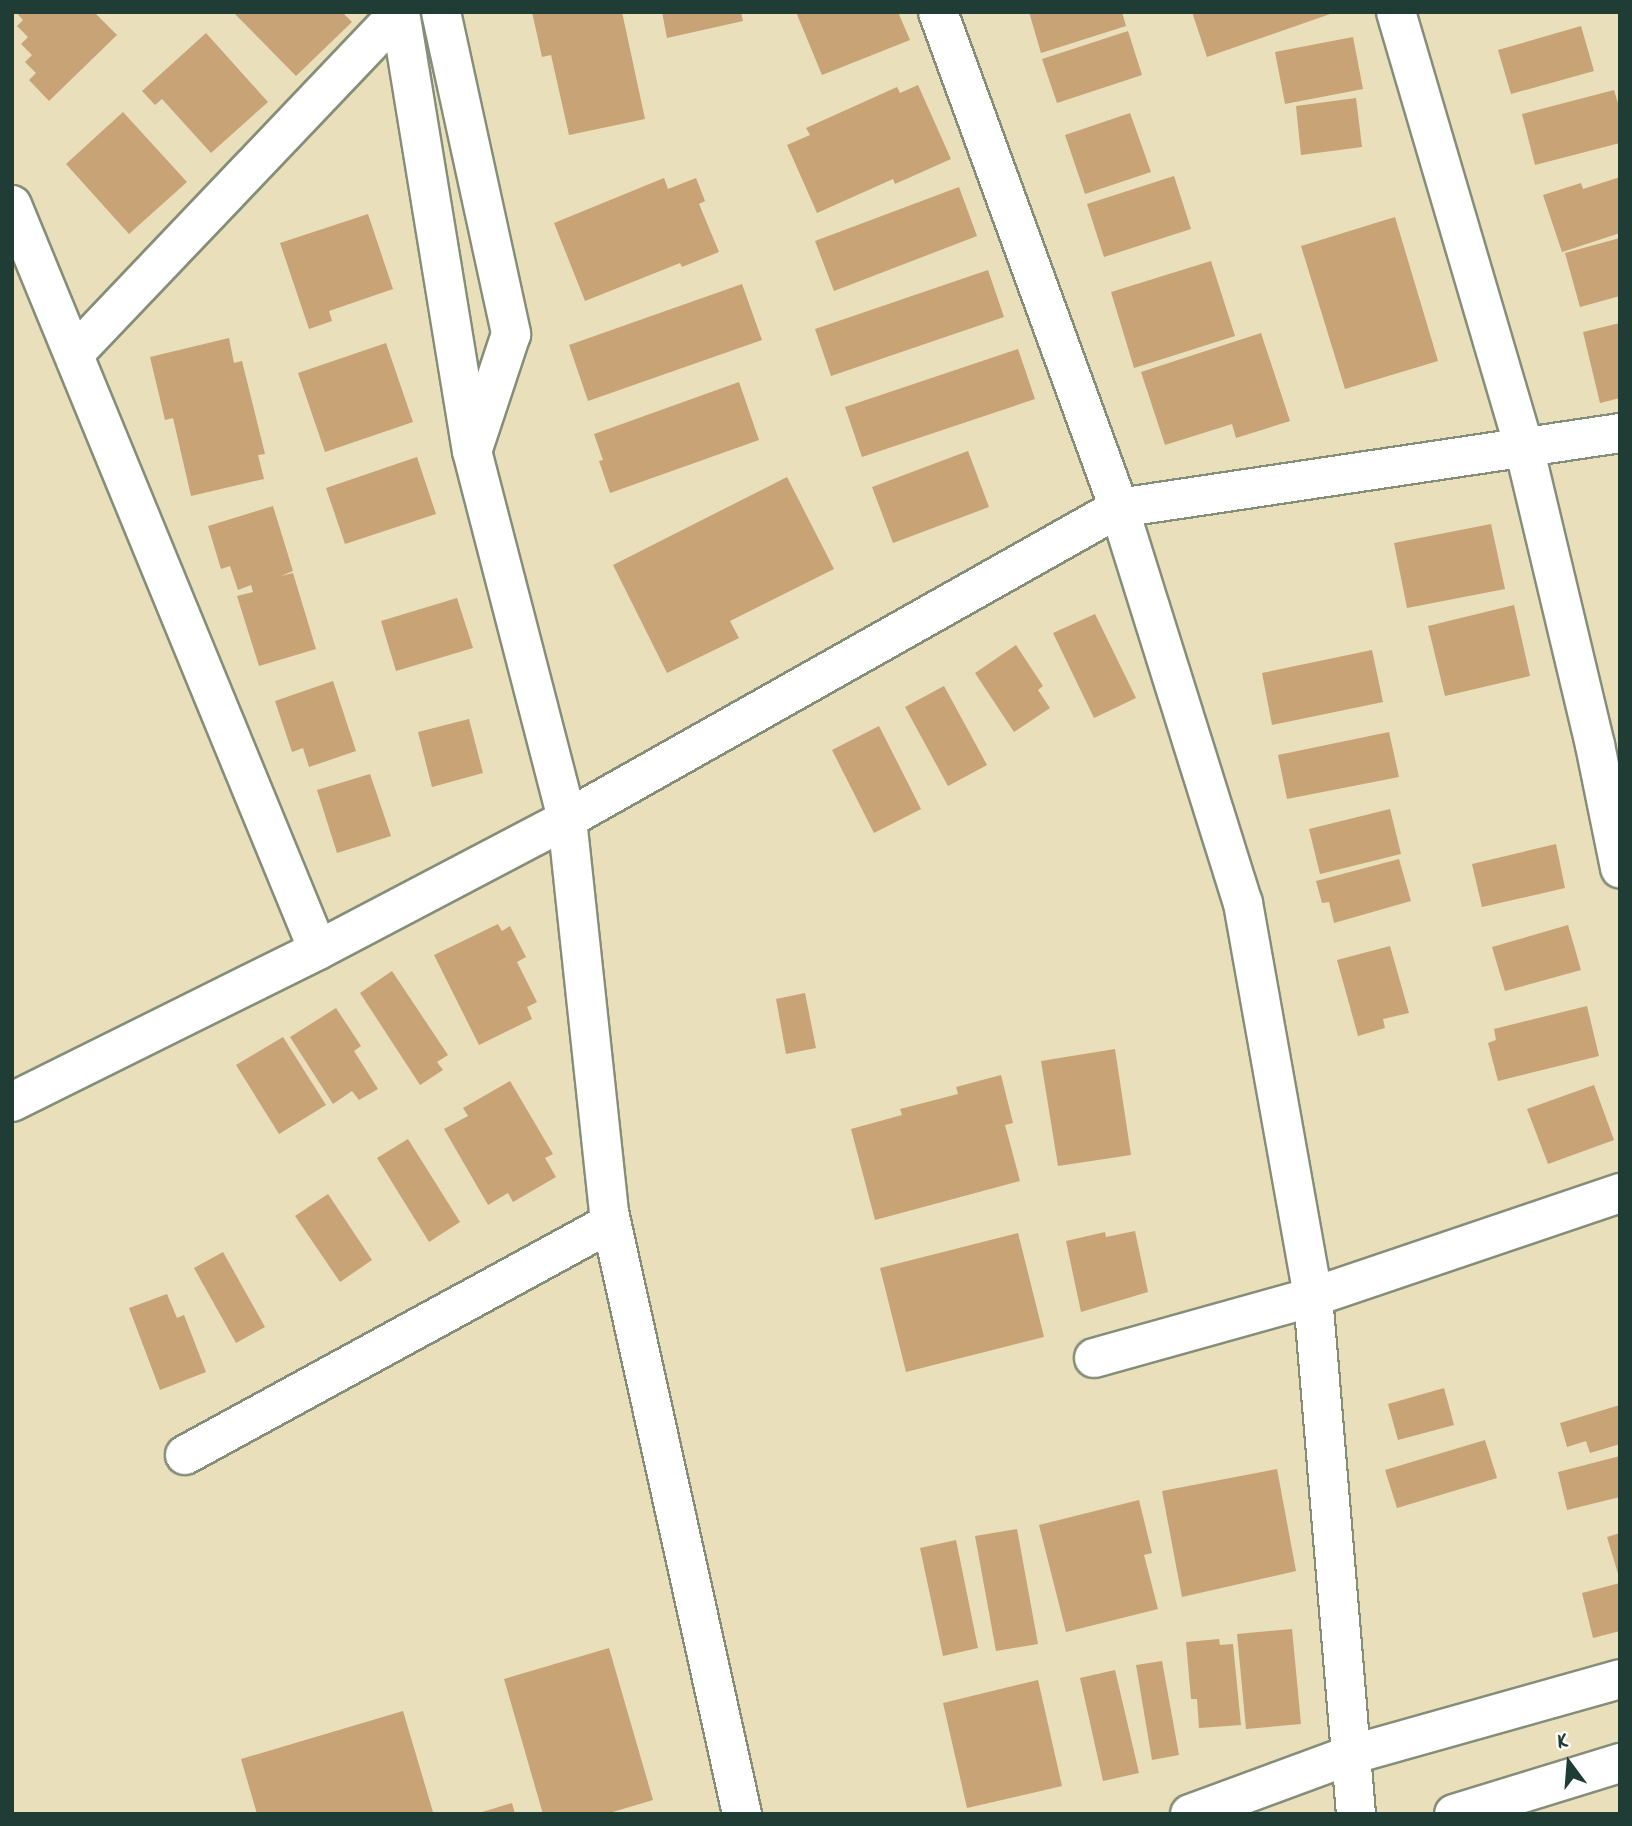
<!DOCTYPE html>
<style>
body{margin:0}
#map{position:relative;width:1632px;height:1826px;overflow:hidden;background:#e9dfbb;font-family:Kalam,sans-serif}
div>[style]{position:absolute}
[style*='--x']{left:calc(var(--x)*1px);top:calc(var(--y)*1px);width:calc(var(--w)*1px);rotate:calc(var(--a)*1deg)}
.building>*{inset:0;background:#c7a376}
.roads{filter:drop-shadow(2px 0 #848e78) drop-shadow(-2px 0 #848e78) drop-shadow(0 2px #848e78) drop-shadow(0 -2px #848e78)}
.minor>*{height:38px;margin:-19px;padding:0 19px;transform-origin:19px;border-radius:19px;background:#fff}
span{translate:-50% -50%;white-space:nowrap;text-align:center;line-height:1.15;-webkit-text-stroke:6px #fdfcf7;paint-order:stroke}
.frame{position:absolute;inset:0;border:14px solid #1f3d34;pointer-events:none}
.north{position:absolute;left:1534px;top:1728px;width:70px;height:70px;-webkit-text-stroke:5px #fdfcf7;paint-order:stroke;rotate:344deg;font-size:19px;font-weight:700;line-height:28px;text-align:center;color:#1f3d34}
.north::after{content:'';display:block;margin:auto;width:24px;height:32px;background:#1f3d34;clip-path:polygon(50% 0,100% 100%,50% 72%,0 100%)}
</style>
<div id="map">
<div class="building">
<i style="clip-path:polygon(16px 12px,94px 12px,117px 35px,49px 101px,29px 80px,36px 73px,25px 62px,32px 55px,21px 44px,28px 37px,17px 26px,23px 20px)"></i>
<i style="clip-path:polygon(233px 12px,342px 12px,352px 22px,296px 76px)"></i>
<i style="clip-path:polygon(532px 12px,622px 12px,645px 119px,569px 135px,551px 55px,542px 57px)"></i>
<i style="clip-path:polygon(662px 12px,741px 12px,743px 21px,667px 38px)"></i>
<i style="clip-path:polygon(796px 12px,898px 12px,910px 40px,822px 75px)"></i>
<i style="clip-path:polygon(1029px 12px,1122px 12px,1126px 26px,1041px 53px)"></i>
<i style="clip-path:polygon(1192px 12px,1333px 12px,1333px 13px,1207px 57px)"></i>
<i style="clip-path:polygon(1581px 26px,1594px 71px,1511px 94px,1498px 50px)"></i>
<i style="clip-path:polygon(1128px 31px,1142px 75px,1057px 103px,1042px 59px)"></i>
<i style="clip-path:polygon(206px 33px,268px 102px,211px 153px,162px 99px,155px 105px,142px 91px)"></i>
<i style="clip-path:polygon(1353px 37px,1363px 89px,1285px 104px,1275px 52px)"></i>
<i style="clip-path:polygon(918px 85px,951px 159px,895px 184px,893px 179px,817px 213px,787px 145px,810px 135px,806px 128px,897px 87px,900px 93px)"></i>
<i style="clip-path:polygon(1614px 90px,1620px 110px,1620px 143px,1535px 165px,1522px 114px)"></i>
<i style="clip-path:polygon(1356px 98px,1362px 147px,1301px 155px,1296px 106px)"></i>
<i style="clip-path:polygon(123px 112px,187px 182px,129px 234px,66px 164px)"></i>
<i style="clip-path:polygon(1130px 113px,1151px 172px,1085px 194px,1065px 135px)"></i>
<i style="clip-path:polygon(1174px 176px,1191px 229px,1104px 257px,1087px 204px)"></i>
<i style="clip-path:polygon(1620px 177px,1620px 233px,1562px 252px,1543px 195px,1581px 183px,1583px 189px)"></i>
<i style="clip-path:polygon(664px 178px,668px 189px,696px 178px,705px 201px,699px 204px,719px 252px,682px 267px,680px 263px,585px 301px,554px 223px)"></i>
<i style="clip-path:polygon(959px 187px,977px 236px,834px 291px,815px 241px)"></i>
<i style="clip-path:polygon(368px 214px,393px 289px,329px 311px,332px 321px,309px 329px,280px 243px)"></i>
<i style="clip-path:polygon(1395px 217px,1438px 361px,1345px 389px,1301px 246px)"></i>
<i style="clip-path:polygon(1620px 238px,1620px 296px,1580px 307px,1565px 253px)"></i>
<i style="clip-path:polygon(1211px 261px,1235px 336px,1134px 368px,1111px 292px)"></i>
<i style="clip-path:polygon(988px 270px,1004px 317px,831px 376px,815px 329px)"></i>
<i style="clip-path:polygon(742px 284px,762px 340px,588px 401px,569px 345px)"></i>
<i style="clip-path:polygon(1620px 323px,1620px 398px,1600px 403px,1583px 332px)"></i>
<i style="clip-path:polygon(1261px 333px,1290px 421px,1236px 438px,1232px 424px,1165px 445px,1141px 372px)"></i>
<i style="clip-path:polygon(229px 338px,234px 363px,242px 361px,265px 454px,258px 455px,264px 479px,191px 496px,173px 418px,165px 420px,150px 357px)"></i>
<i style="clip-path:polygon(386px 343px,413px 422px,325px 452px,298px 373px)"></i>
<i style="clip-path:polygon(1018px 349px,1035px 399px,862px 457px,845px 407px)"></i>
<i style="clip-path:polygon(739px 382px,759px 440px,610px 493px,599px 461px,603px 460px,594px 434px)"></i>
<i style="clip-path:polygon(968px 451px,989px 507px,893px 543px,872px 487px)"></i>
<i style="clip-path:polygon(417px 457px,436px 514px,345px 544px,326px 488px)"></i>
<i style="clip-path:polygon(787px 477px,834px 569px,730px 621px,739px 638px,667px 673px,613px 565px)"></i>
<i style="clip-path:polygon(273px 506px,293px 571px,281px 576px,293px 573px,316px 649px,259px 666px,237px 596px,253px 592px,251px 585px,238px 590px,230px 566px,221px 569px,208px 526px)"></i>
<i style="clip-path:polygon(1491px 524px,1505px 589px,1407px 608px,1394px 543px)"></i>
<i style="clip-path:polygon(457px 598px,473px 648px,396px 671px,381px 621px)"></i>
<i style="clip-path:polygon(1514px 605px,1530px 676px,1445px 696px,1428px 626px)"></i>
<i style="clip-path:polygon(1095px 614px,1136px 698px,1094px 718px,1053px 633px)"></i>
<i style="clip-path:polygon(1016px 645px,1043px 686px,1038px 690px,1050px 708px,1014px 732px,975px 673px)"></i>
<i style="clip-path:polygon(1372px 650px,1383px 702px,1272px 725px,1262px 673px)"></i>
<i style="clip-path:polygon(333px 681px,356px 751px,309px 767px,303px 748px,292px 752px,275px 701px)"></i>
<i style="clip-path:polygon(944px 686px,987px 765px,948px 786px,905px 707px)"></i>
<i style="clip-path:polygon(469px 719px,483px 773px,432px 787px,418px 732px)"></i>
<i style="clip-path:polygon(879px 726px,921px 809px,874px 833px,832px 750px)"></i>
<i style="clip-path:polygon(1389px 732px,1399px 777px,1287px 799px,1278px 755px)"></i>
<i style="clip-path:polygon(370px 774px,391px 836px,337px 853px,317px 790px)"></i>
<i style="clip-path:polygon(1390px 809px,1401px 854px,1320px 874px,1309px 829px)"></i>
<i style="clip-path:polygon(1556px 844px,1565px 888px,1482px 907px,1472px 864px)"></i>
<i style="clip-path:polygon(1399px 859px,1411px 901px,1334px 923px,1329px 902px,1322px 903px,1316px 881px)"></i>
<i style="clip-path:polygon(498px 924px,502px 931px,510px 926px,526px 957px,517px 962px,537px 1002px,527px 1007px,532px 1019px,479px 1045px,434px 955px)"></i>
<i style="clip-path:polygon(1568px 925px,1581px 970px,1505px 991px,1492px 947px)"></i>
<i style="clip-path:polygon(1390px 946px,1409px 1013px,1383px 1019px,1385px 1028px,1358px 1036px,1337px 960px)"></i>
<i style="clip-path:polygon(392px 971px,448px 1055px,437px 1062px,443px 1070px,420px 1085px,360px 993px)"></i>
<i style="clip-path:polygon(805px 993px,816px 1048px,786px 1054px,776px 999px)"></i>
<i style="clip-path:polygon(1587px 1006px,1599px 1056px,1498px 1081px,1488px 1043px,1496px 1040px,1494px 1029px)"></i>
<i style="clip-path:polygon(336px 1008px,361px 1046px,354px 1051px,378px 1089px,359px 1100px,352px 1091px,333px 1104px,290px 1037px)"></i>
<i style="clip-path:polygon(283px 1037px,326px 1105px,279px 1134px,236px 1065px)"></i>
<i style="clip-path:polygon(1115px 1049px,1131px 1155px,1058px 1166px,1041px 1061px)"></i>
<i style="clip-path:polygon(1001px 1075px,1013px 1123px,1005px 1125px,1020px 1181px,875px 1220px,851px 1129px,902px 1115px,900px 1109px,958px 1094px,956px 1087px)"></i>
<i style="clip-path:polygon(510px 1081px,553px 1154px,545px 1158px,556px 1177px,513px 1202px,508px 1193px,488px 1205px,444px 1129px,468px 1116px,463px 1108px)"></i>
<i style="clip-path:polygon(1594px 1085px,1614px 1140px,1548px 1164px,1527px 1109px)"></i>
<i style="clip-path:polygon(408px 1139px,460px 1222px,429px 1242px,377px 1158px)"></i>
<i style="clip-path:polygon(328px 1194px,372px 1260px,340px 1282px,295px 1216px)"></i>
<i style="clip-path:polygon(1135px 1231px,1148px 1292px,1081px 1312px,1066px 1241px,1105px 1232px,1106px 1237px)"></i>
<i style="clip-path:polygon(1018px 1233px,1044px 1337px,906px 1372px,880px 1268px)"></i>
<i style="clip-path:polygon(223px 1252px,265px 1327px,236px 1343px,194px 1268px)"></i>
<i style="clip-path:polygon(167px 1294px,177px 1318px,184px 1315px,206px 1372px,160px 1390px,129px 1308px)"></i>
<i style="clip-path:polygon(1444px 1388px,1454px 1425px,1398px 1440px,1388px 1404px)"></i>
<i style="clip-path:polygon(1620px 1405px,1620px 1444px,1590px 1453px,1586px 1441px,1567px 1447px,1560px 1423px)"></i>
<i style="clip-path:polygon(1485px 1440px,1497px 1478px,1397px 1508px,1385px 1470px)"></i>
<i style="clip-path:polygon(1620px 1456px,1620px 1497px,1567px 1510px,1558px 1472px)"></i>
<i style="clip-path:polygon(1277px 1469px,1296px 1571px,1182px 1597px,1162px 1491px)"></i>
<i style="clip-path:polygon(1139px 1500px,1152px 1553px,1144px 1555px,1158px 1609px,1066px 1632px,1039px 1525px)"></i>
<i style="clip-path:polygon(1017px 1529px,1038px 1644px,996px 1651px,975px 1536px)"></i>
<i style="clip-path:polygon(1620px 1533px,1620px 1577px,1619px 1577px,1607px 1537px)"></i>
<i style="clip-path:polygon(956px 1540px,978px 1648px,943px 1656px,920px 1548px)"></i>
<i style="clip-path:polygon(1620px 1583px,1620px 1631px,1593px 1638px,1582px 1593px)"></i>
<i style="clip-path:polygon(1292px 1629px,1301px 1724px,1246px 1729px,1237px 1634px)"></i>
<i style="clip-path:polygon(1219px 1639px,1220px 1645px,1233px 1644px,1241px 1725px,1199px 1728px,1197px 1699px,1191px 1699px,1186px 1642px)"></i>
<i style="clip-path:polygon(609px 1648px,653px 1800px,606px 1814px,543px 1814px,504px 1679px)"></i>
<i style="clip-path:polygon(1162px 1661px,1179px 1755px,1152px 1760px,1136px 1665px)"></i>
<i style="clip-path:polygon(1115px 1670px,1139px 1773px,1103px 1781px,1080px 1678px)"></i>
<i style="clip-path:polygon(1038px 1680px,1062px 1786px,967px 1808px,943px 1703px)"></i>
<i style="clip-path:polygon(403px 1711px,433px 1812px,257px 1814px,241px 1759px)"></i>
<i style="clip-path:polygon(512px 1803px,515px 1814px,479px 1814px,479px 1813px)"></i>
</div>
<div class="roads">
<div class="minor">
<i style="--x:400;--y:12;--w:445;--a:80.7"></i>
<i style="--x:472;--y:451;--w:380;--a:75.5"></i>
<i style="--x:567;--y:819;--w:395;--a:83.9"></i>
<i style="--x:609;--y:1212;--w:617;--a:77.54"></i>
<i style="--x:441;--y:12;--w:330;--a:77.7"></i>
<i style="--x:511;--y:334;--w:118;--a:108.3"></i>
<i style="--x:938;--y:12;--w:528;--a:69.95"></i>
<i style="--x:1119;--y:508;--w:414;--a:72.6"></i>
<i style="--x:1243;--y:903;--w:400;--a:79.9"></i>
<i style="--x:1313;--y:1297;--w:519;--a:85.25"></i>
<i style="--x:1396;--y:12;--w:453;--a:73.6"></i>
<i style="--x:1524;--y:447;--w:306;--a:76.6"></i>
<i style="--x:1595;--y:745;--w:126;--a:78.5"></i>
<i style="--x:12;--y:205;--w:805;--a:67.67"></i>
<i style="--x:74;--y:354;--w:472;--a:-46.4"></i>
<i style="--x:12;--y:1102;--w:342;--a:-26.4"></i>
<i style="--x:318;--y:950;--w:281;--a:-27.7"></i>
<i style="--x:567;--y:819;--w:634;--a:-29.4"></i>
<i style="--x:1119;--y:508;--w:507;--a:-8.51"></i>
<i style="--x:1094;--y:1358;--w:227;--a:-15.6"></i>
<i style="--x:1313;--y:1297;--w:324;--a:-18.7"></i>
<i style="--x:185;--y:1455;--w:485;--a:-28.6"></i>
<i style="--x:1190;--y:1814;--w:171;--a:-20.2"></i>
<i style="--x:1350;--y:1755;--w:280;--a:-15.7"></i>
<i style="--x:1454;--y:1814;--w:174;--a:-17.1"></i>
</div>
</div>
<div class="frame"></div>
<div class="north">K</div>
</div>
